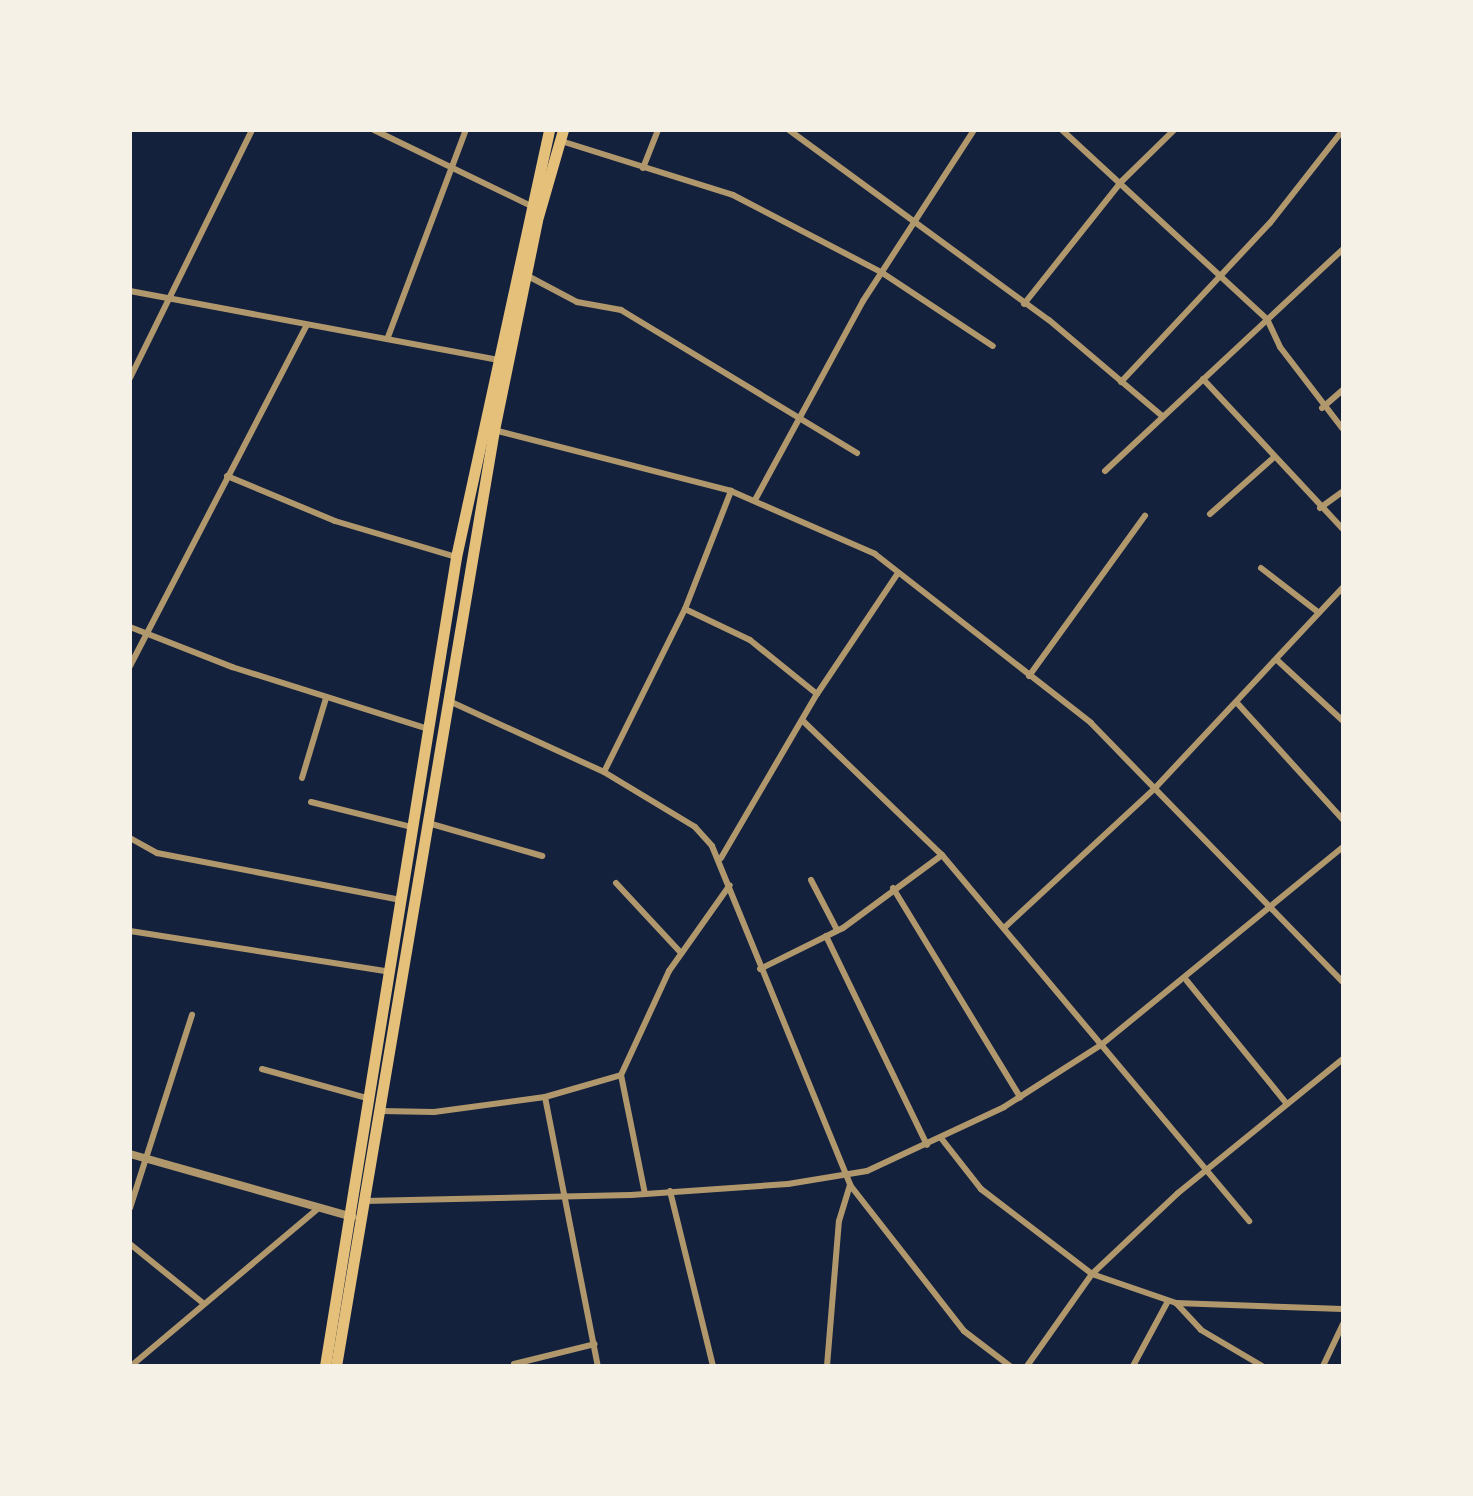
<!DOCTYPE html>
<style>
body{margin:0}
#map{position:relative;width:1473px;height:1496px;overflow:hidden;background:#14213d;font-family:Arial,sans-serif}
div>[style]{position:absolute}
[style*='--x']{left:calc(var(--x)*1px);top:calc(var(--y)*1px);width:calc(var(--w)*1px);rotate:calc(var(--a)*1deg)}
.minor>*{height:6px;margin:-3px;padding:0 3px;transform-origin:3px;border-radius:3px;background:#b1986c}
.tertiary>*{height:8px;margin:-4px;padding:0 4px;transform-origin:4px;border-radius:4px;background:#b1986c}
.trunk>*{height:11px;margin:-5.5px;padding:0 5.5px;transform-origin:5.5px;border-radius:5.5px;background:#e5c07b}
span{translate:-50% -50%;white-space:nowrap;text-align:center;line-height:1.15;-webkit-text-stroke:8px #f6f1e7;paint-order:stroke}
.frame{position:absolute;inset:0;border:132px solid #f6f1e7;pointer-events:none}
</style>
<div id="map">
<div class="minor">
<i style="--x:374;--y:130;--w:172;--a:25.8"></i>
<i style="--x:789;--y:130;--w:322;--a:36.2"></i>
<i style="--x:1049;--y:320;--w:148;--a:40.3"></i>
<i style="--x:1062;--y:130;--w:279;--a:42.7"></i>
<i style="--x:1267;--y:319;--w:31;--a:65"></i>
<i style="--x:1280;--y:347;--w:103;--a:52.5"></i>
<i style="--x:561;--y:141;--w:180;--a:17.4"></i>
<i style="--x:733;--y:195;--w:167;--a:27.5"></i>
<i style="--x:881;--y:272;--w:134;--a:33.5"></i>
<i style="--x:643;--y:168;--w:41;--a:-68.5"></i>
<i style="--x:526;--y:275;--w:58;--a:27.9"></i>
<i style="--x:577;--y:302;--w:45;--a:10.3"></i>
<i style="--x:621;--y:310;--w:276;--a:31.2"></i>
<i style="--x:130;--y:291;--w:371;--a:10.6"></i>
<i style="--x:1024;--y:304;--w:157;--a:-51.5"></i>
<i style="--x:1122;--y:181;--w:73;--a:-44.4"></i>
<i style="--x:388;--y:337;--w:221;--a:-69.4"></i>
<i style="--x:130;--y:378;--w:276;--a:-63.8"></i>
<i style="--x:1203;--y:379;--w:205;--a:47"></i>
<i style="--x:1121;--y:382;--w:218;--a:-46.9"></i>
<i style="--x:1270;--y:223;--w:118;--a:-51.9"></i>
<i style="--x:1322;--y:408;--w:28;--a:-41"></i>
<i style="--x:494;--y:430;--w:245;--a:14.4"></i>
<i style="--x:731;--y:491;--w:157;--a:23.6"></i>
<i style="--x:875;--y:554;--w:274;--a:38"></i>
<i style="--x:1091;--y:723;--w:361;--a:45.8"></i>
<i style="--x:1105;--y:471;--w:325;--a:-43"></i>
<i style="--x:227;--y:476;--w:117;--a:22.6"></i>
<i style="--x:335;--y:521;--w:126;--a:16.6"></i>
<i style="--x:755;--y:500;--w:226;--a:-61.5"></i>
<i style="--x:863;--y:301;--w:204;--a:-57"></i>
<i style="--x:1320;--y:508;--w:29;--a:-36"></i>
<i style="--x:1210;--y:514;--w:83;--a:-41.6"></i>
<i style="--x:1261;--y:568;--w:73;--a:37.8"></i>
<i style="--x:685;--y:609;--w:72;--a:25.5"></i>
<i style="--x:750;--y:640;--w:86;--a:38.9"></i>
<i style="--x:130;--y:627;--w:110;--a:21.4"></i>
<i style="--x:232;--y:667;--w:203;--a:17.5"></i>
<i style="--x:1277;--y:660;--w:90;--a:42.7"></i>
<i style="--x:130;--y:666;--w:384;--a:-62.6"></i>
<i style="--x:1029;--y:676;--w:198;--a:-54.1"></i>
<i style="--x:449;--y:701;--w:170;--a:24.6"></i>
<i style="--x:604;--y:772;--w:106;--a:31.1"></i>
<i style="--x:695;--y:827;--w:25;--a:48"></i>
<i style="--x:712;--y:846;--w:366;--a:67.8"></i>
<i style="--x:850;--y:1185;--w:185;--a:52"></i>
<i style="--x:964;--y:1331;--w:58;--a:37.3"></i>
<i style="--x:1238;--y:704;--w:156;--a:47.8"></i>
<i style="--x:802;--y:720;--w:194;--a:44"></i>
<i style="--x:942;--y:855;--w:478;--a:50"></i>
<i style="--x:604;--y:772;--w:182;--a:-63.6"></i>
<i style="--x:685;--y:609;--w:127;--a:-68.7"></i>
<i style="--x:302;--y:778;--w:84;--a:-73.3"></i>
<i style="--x:311;--y:802;--w:103;--a:14"></i>
<i style="--x:428;--y:823;--w:119;--a:16.1"></i>
<i style="--x:130;--y:838;--w:31;--a:29"></i>
<i style="--x:157;--y:853;--w:243;--a:10.9"></i>
<i style="--x:721;--y:858;--w:190;--a:-59.7"></i>
<i style="--x:817;--y:694;--w:146;--a:-56.2"></i>
<i style="--x:811;--y:880;--w:56;--a:62.5"></i>
<i style="--x:616;--y:883;--w:96;--a:47.1"></i>
<i style="--x:893;--y:888;--w:245;--a:58.7"></i>
<i style="--x:1004;--y:928;--w:207;--a:-42.8"></i>
<i style="--x:1156;--y:787;--w:274;--a:-46.9"></i>
<i style="--x:130;--y:931;--w:258;--a:8.9"></i>
<i style="--x:826;--y:936;--w:232;--a:64.2"></i>
<i style="--x:760;--y:969;--w:93;--a:-26.3"></i>
<i style="--x:843;--y:928;--w:123;--a:-36.4"></i>
<i style="--x:1187;--y:981;--w:157;--a:50.9"></i>
<i style="--x:262;--y:1069;--w:112;--a:15.5"></i>
<i style="--x:545;--y:1097;--w:274;--a:78.9"></i>
<i style="--x:381;--y:1111;--w:53;--a:1.1"></i>
<i style="--x:434;--y:1112;--w:112;--a:-7.7"></i>
<i style="--x:545;--y:1097;--w:79;--a:-16.1"></i>
<i style="--x:941;--y:1138;--w:65;--a:51.9"></i>
<i style="--x:981;--y:1189;--w:140;--a:37.4"></i>
<i style="--x:1092;--y:1274;--w:89;--a:19"></i>
<i style="--x:1176;--y:1303;--w:167;--a:2.1"></i>
<i style="--x:670;--y:1191;--w:180;--a:76.2"></i>
<i style="--x:645;--y:1194;--w:121;--a:-101.4"></i>
<i style="--x:621;--y:1075;--w:115;--a:-65.2"></i>
<i style="--x:669;--y:971;--w:105;--a:-54.7"></i>
<i style="--x:365;--y:1201;--w:266;--a:-1.3"></i>
<i style="--x:631;--y:1195;--w:157;--a:-4"></i>
<i style="--x:788;--y:1184;--w:80;--a:-9.3"></i>
<i style="--x:867;--y:1171;--w:151;--a:-25"></i>
<i style="--x:1004;--y:1107;--w:115;--a:-32.6"></i>
<i style="--x:1101;--y:1045;--w:313;--a:-39.3"></i>
<i style="--x:130;--y:1208;--w:203;--a:-72.2"></i>
<i style="--x:130;--y:1244;--w:95;--a:39"></i>
<i style="--x:1177;--y:1304;--w:35;--a:47"></i>
<i style="--x:1201;--y:1330;--w:71;--a:30.5"></i>
<i style="--x:514;--y:1364;--w:83;--a:-13.9"></i>
<i style="--x:131;--y:1366;--w:242;--a:-40.1"></i>
<i style="--x:827;--y:1366;--w:145;--a:-85.3"></i>
<i style="--x:839;--y:1221;--w:38;--a:-73"></i>
<i style="--x:1027;--y:1366;--w:113;--a:-54.8"></i>
<i style="--x:1092;--y:1274;--w:118;--a:-43.3"></i>
<i style="--x:1178;--y:1193;--w:213;--a:-39.1"></i>
<i style="--x:1133;--y:1366;--w:74;--a:-61.7"></i>
<i style="--x:1323;--y:1366;--w:47;--a:-64.5"></i>
</div>
<div class="tertiary">
<i style="--x:130;--y:1154;--w:231;--a:15.8"></i>
</div>
<div class="trunk">
<i style="--x:325;--y:1366;--w:820;--a:-80.8"></i>
<i style="--x:456;--y:557;--w:437;--a:-77.7"></i>
<i style="--x:336;--y:1366;--w:949;--a:-80.42"></i>
<i style="--x:494;--y:430;--w:214;--a:-78.4"></i>
<i style="--x:537;--y:220;--w:94;--a:-73.9"></i>
</div>
<div class="frame"></div>
</div>
